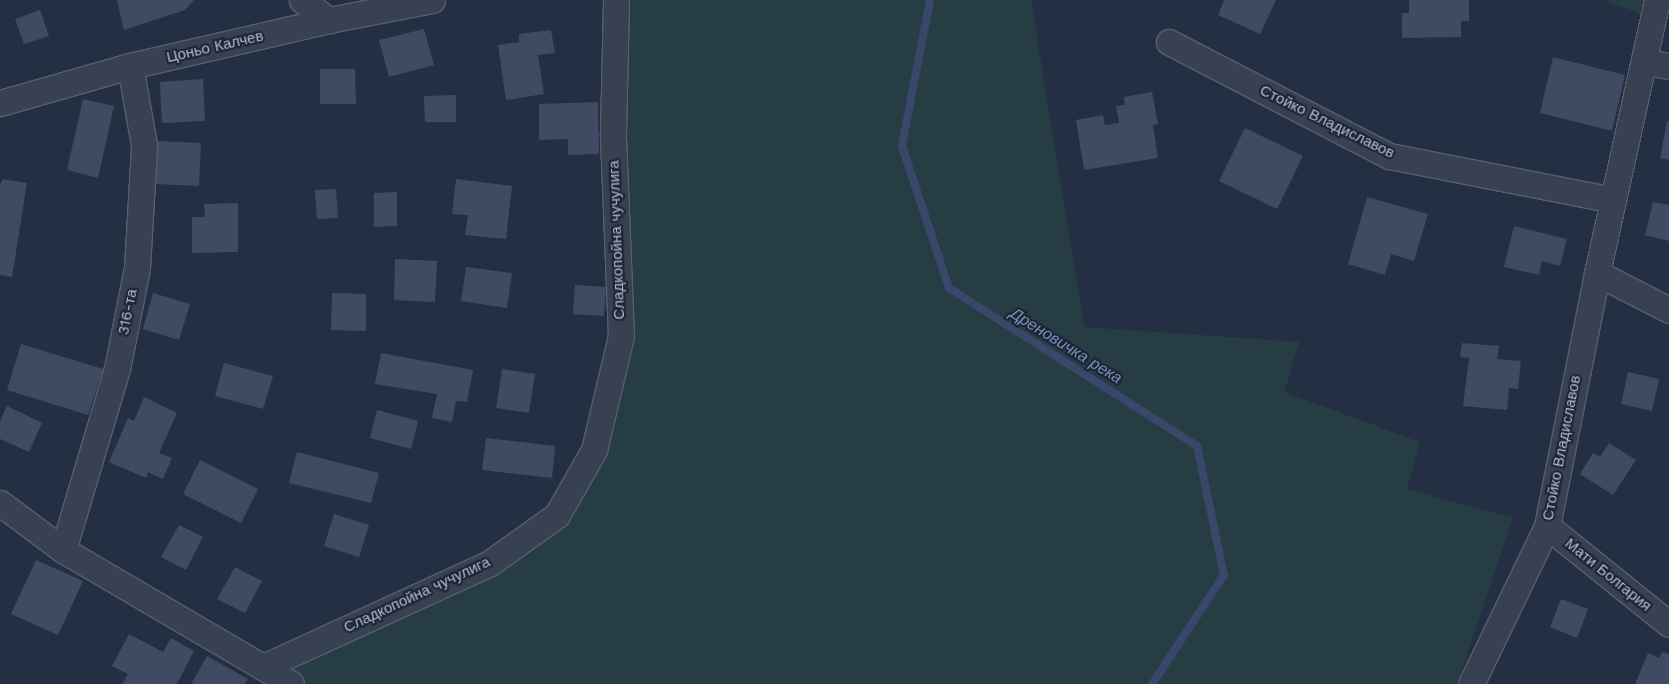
<!DOCTYPE html>
<meta charset="utf-8">
<style>
body{margin:0}
#map{position:relative;width:1669px;height:684px;overflow:hidden;background:#242f43;font-family:"Work Sans",sans-serif}
div>[style]{position:absolute}
[style*='--x']{left:calc(var(--x)*1px);top:calc(var(--y)*1px);width:calc(var(--w)*1px);rotate:calc(var(--a)*1deg)}
.green>*{inset:0;background:#263e43}
.stream>*{height:8px;margin:-4px;padding:0 4px;transform-origin:4px;border-radius:4px;background:#37486b}
.building>*{inset:0;background:#404b63}
.roads{filter:drop-shadow(1px 0 #565f6f) drop-shadow(-1px 0 #565f6f) drop-shadow(0 1px #565f6f) drop-shadow(0 -1px #565f6f)}
.minor>*{height:25px;margin:-12.5px;padding:0 12.5px;transform-origin:12.5px;border-radius:12.5px;background:#384152}
span{translate:-50% -50%;white-space:nowrap;text-align:center;line-height:1.15;-webkit-text-stroke:4.5px #1d2637;paint-order:stroke}
.street-label{font-size:15px;color:#b5bccc}
.water-label{font-size:16px;color:#7b8fb6;font-style:italic}
</style>
<div id="map">
<div class="green">
<i style="clip-path:polygon(616px 0,1031px 0,1084px 327px,1299px 342px,1284px 392px,1420px 442px,1407px 489px,1513px 518px,1457px 684px,291px 684px,263px 667px,557px 515px,594px 450px,620px 336px)"></i>
<i style="clip-path:polygon(1603px 0,1643px 0,1640px 13px)"></i>
</div>
<div class="stream">
<i style="--x:930;--y:0;--w:149;--a:100.9"></i>
<i style="--x:902;--y:146;--w:150;--a:71.7"></i>
<i style="--x:949;--y:288;--w:294;--a:32.5"></i>
<i style="--x:1197;--y:446;--w:132;--a:78.2"></i>
<i style="--x:1224;--y:575;--w:131;--a:123.4"></i>
</div>
<div class="building">
<i style="clip-path:polygon(117px 0,194px 0,185px 10px,124px 30px)"></i>
<i style="clip-path:polygon(1224px 0,1276px 0,1260px 34px,1218px 15px)"></i>
<i style="clip-path:polygon(1409px 0,1469px 0,1469px 21px,1461px 21px,1461px 37px,1402px 38px,1402px 13px,1409px 13px)"></i>
<i style="clip-path:polygon(40px 10px,49px 36px,24px 44px,15px 19px)"></i>
<i style="clip-path:polygon(424px 29px,434px 65px,389px 77px,379px 40px)"></i>
<i style="clip-path:polygon(551px 30px,555px 53px,538px 55px,544px 94px,506px 100px,498px 45px,519px 42px,519px 34px)"></i>
<i style="clip-path:polygon(1553px 57px,1625px 75px,1612px 131px,1540px 113px)"></i>
<i style="clip-path:polygon(320px 69px,355px 69px,356px 104px,320px 104px)"></i>
<i style="clip-path:polygon(203px 79px,205px 121px,162px 123px,160px 82px)"></i>
<i style="clip-path:polygon(1152px 92px,1158px 124px,1153px 125px,1158px 158px,1084px 170px,1076px 120px,1103px 115px,1105px 125px,1119px 123px,1116px 106px,1125px 105px,1124px 97px)"></i>
<i style="clip-path:polygon(456px 95px,456px 122px,425px 122px,424px 96px)"></i>
<i style="clip-path:polygon(83px 99px,114px 106px,98px 178px,67px 170px)"></i>
<i style="clip-path:polygon(598px 102px,599px 154px,568px 155px,568px 139px,539px 140px,539px 104px)"></i>
<i style="clip-path:polygon(1667px 121px,1669px 121px,1669px 160px,1660px 158px)"></i>
<i style="clip-path:polygon(1245px 128px,1303px 156px,1277px 209px,1219px 181px)"></i>
<i style="clip-path:polygon(157px 141px,201px 143px,199px 186px,155px 184px)"></i>
<i style="clip-path:polygon(3px 179px,27px 183px,12px 277px,0 275px,0 185px)"></i>
<i style="clip-path:polygon(456px 179px,512px 186px,506px 239px,465px 235px,468px 215px,452px 214px)"></i>
<i style="clip-path:polygon(336px 189px,338px 218px,317px 219px,315px 190px)"></i>
<i style="clip-path:polygon(397px 192px,397px 226px,374px 227px,374px 193px)"></i>
<i style="clip-path:polygon(1367px 197px,1428px 214px,1414px 261px,1391px 254px,1385px 275px,1348px 264px)"></i>
<i style="clip-path:polygon(1653px 202px,1669px 205px,1669px 241px,1645px 235px)"></i>
<i style="clip-path:polygon(238px 203px,238px 252px,192px 253px,192px 217px,205px 217px,204px 204px)"></i>
<i style="clip-path:polygon(1514px 226px,1567px 239px,1560px 266px,1542px 261px,1539px 275px,1504px 267px)"></i>
<i style="clip-path:polygon(395px 259px,437px 261px,435px 302px,394px 300px)"></i>
<i style="clip-path:polygon(466px 267px,512px 273px,507px 308px,461px 301px)"></i>
<i style="clip-path:polygon(575px 285px,606px 287px,604px 316px,573px 314px)"></i>
<i style="clip-path:polygon(153px 293px,190px 304px,179px 340px,143px 329px)"></i>
<i style="clip-path:polygon(332px 293px,366px 294px,366px 331px,331px 330px)"></i>
<i style="clip-path:polygon(1462px 343px,1499px 346px,1497px 359px,1521px 361px,1518px 389px,1509px 388px,1507px 410px,1463px 406px,1469px 358px,1460px 357px)"></i>
<i style="clip-path:polygon(21px 344px,103px 369px,88px 415px,7px 390px)"></i>
<i style="clip-path:polygon(381px 353px,473px 370px,467px 402px,456px 401px,452px 422px,432px 418px,437px 394px,375px 384px)"></i>
<i style="clip-path:polygon(224px 363px,273px 376px,263px 409px,215px 396px)"></i>
<i style="clip-path:polygon(502px 369px,535px 374px,529px 413px,496px 408px)"></i>
<i style="clip-path:polygon(1628px 372px,1659px 379px,1652px 411px,1621px 404px)"></i>
<i style="clip-path:polygon(144px 397px,177px 413px,159px 453px,172px 458px,163px 479px,148px 472px,146px 478px,109px 462px,128px 418px,134px 421px)"></i>
<i style="clip-path:polygon(7px 406px,42px 423px,29px 452px,0 439px,0 421px)"></i>
<i style="clip-path:polygon(377px 410px,418px 421px,411px 449px,370px 438px)"></i>
<i style="clip-path:polygon(486px 438px,555px 446px,552px 478px,482px 470px)"></i>
<i style="clip-path:polygon(1609px 443px,1636px 460px,1613px 495px,1580px 474px,1593px 453px,1600px 457px)"></i>
<i style="clip-path:polygon(297px 452px,379px 473px,371px 503px,289px 483px)"></i>
<i style="clip-path:polygon(200px 460px,258px 489px,241px 523px,183px 494px)"></i>
<i style="clip-path:polygon(334px 514px,369px 525px,359px 557px,324px 546px)"></i>
<i style="clip-path:polygon(179px 525px,203px 537px,186px 570px,161px 557px)"></i>
<i style="clip-path:polygon(36px 560px,83px 581px,58px 635px,11px 614px)"></i>
<i style="clip-path:polygon(235px 567px,262px 581px,245px 613px,217px 599px)"></i>
<i style="clip-path:polygon(1561px 599px,1588px 609px,1577px 638px,1550px 627px)"></i>
<i style="clip-path:polygon(129px 634px,163px 652px,171px 638px,194px 651px,177px 684px,122px 684px,128px 674px,112px 666px)"></i>
<i style="clip-path:polygon(1662px 652px,1669px 654px,1669px 684px,1635px 684px,1648px 653px,1659px 658px)"></i>
<i style="clip-path:polygon(207px 656px,248px 679px,245px 684px,191px 684px)"></i>
</div>
<div class="roads">
<div class="minor">
<i style="--x:302;--y:0;--w:34;--a:37"></i>
<i style="--x:1169;--y:42;--w:248;--a:27.4"></i>
<i style="--x:1389;--y:156;--w:228;--a:11.1"></i>
<i style="--x:1644;--y:62;--w:25;--a:9"></i>
<i style="--x:0;--y:103;--w:135;--a:-15.9"></i>
<i style="--x:130;--y:66;--w:204;--a:-13"></i>
<i style="--x:329;--y:20;--w:105;--a:-11"></i>
<i style="--x:1597;--y:273;--w:81;--a:27.2"></i>
<i style="--x:0;--y:503;--w:79;--a:36.7"></i>
<i style="--x:63;--y:550;--w:264;--a:30.4"></i>
<i style="--x:1547;--y:526;--w:156;--a:38.8"></i>
<i style="--x:63;--y:550;--w:189;--a:-73.4"></i>
<i style="--x:117;--y:369;--w:103;--a:-78.8"></i>
<i style="--x:137;--y:268;--w:123;--a:-86.7"></i>
<i style="--x:144;--y:145;--w:80;--a:-100"></i>
<i style="--x:263;--y:667;--w:250;--a:-24.6"></i>
<i style="--x:490;--y:563;--w:82;--a:-35.6"></i>
<i style="--x:557;--y:515;--w:75;--a:-60.4"></i>
<i style="--x:594;--y:450;--w:117;--a:-76.7"></i>
<i style="--x:621;--y:336;--w:203;--a:-92.3"></i>
<i style="--x:613;--y:133;--w:133;--a:-88.7"></i>
<i style="--x:1471;--y:684;--w:175;--a:-64.3"></i>
<i style="--x:1547;--y:526;--w:258;--a:-78.8"></i>
<i style="--x:1597;--y:273;--w:280;--a:-77.6"></i>
</div>
</div>
<div class="street-label">
<span style="left:215px;top:47px;rotate:-13deg">Цоньо Калчев</span>
<span style="left:1327px;top:122px;rotate:26deg">Стойко Владиславов</span>
<span style="left:617px;top:240px;rotate:-92deg">Сладкопойна чучулига</span>
<span style="left:128px;top:312px;rotate:-79deg">316-та</span>
<span style="left:1562px;top:448px;rotate:-79deg">Стойко Владиславов</span>
<span style="left:1608px;top:575px;rotate:39deg">Мати Болгария</span>
<span style="left:417px;top:595px;rotate:-25deg">Сладкопойна чучулига</span>
</div>
<div class="water-label">
<span style="left:1066px;top:346px;rotate:32deg">Дреновичка река</span>
</div>
</div>
